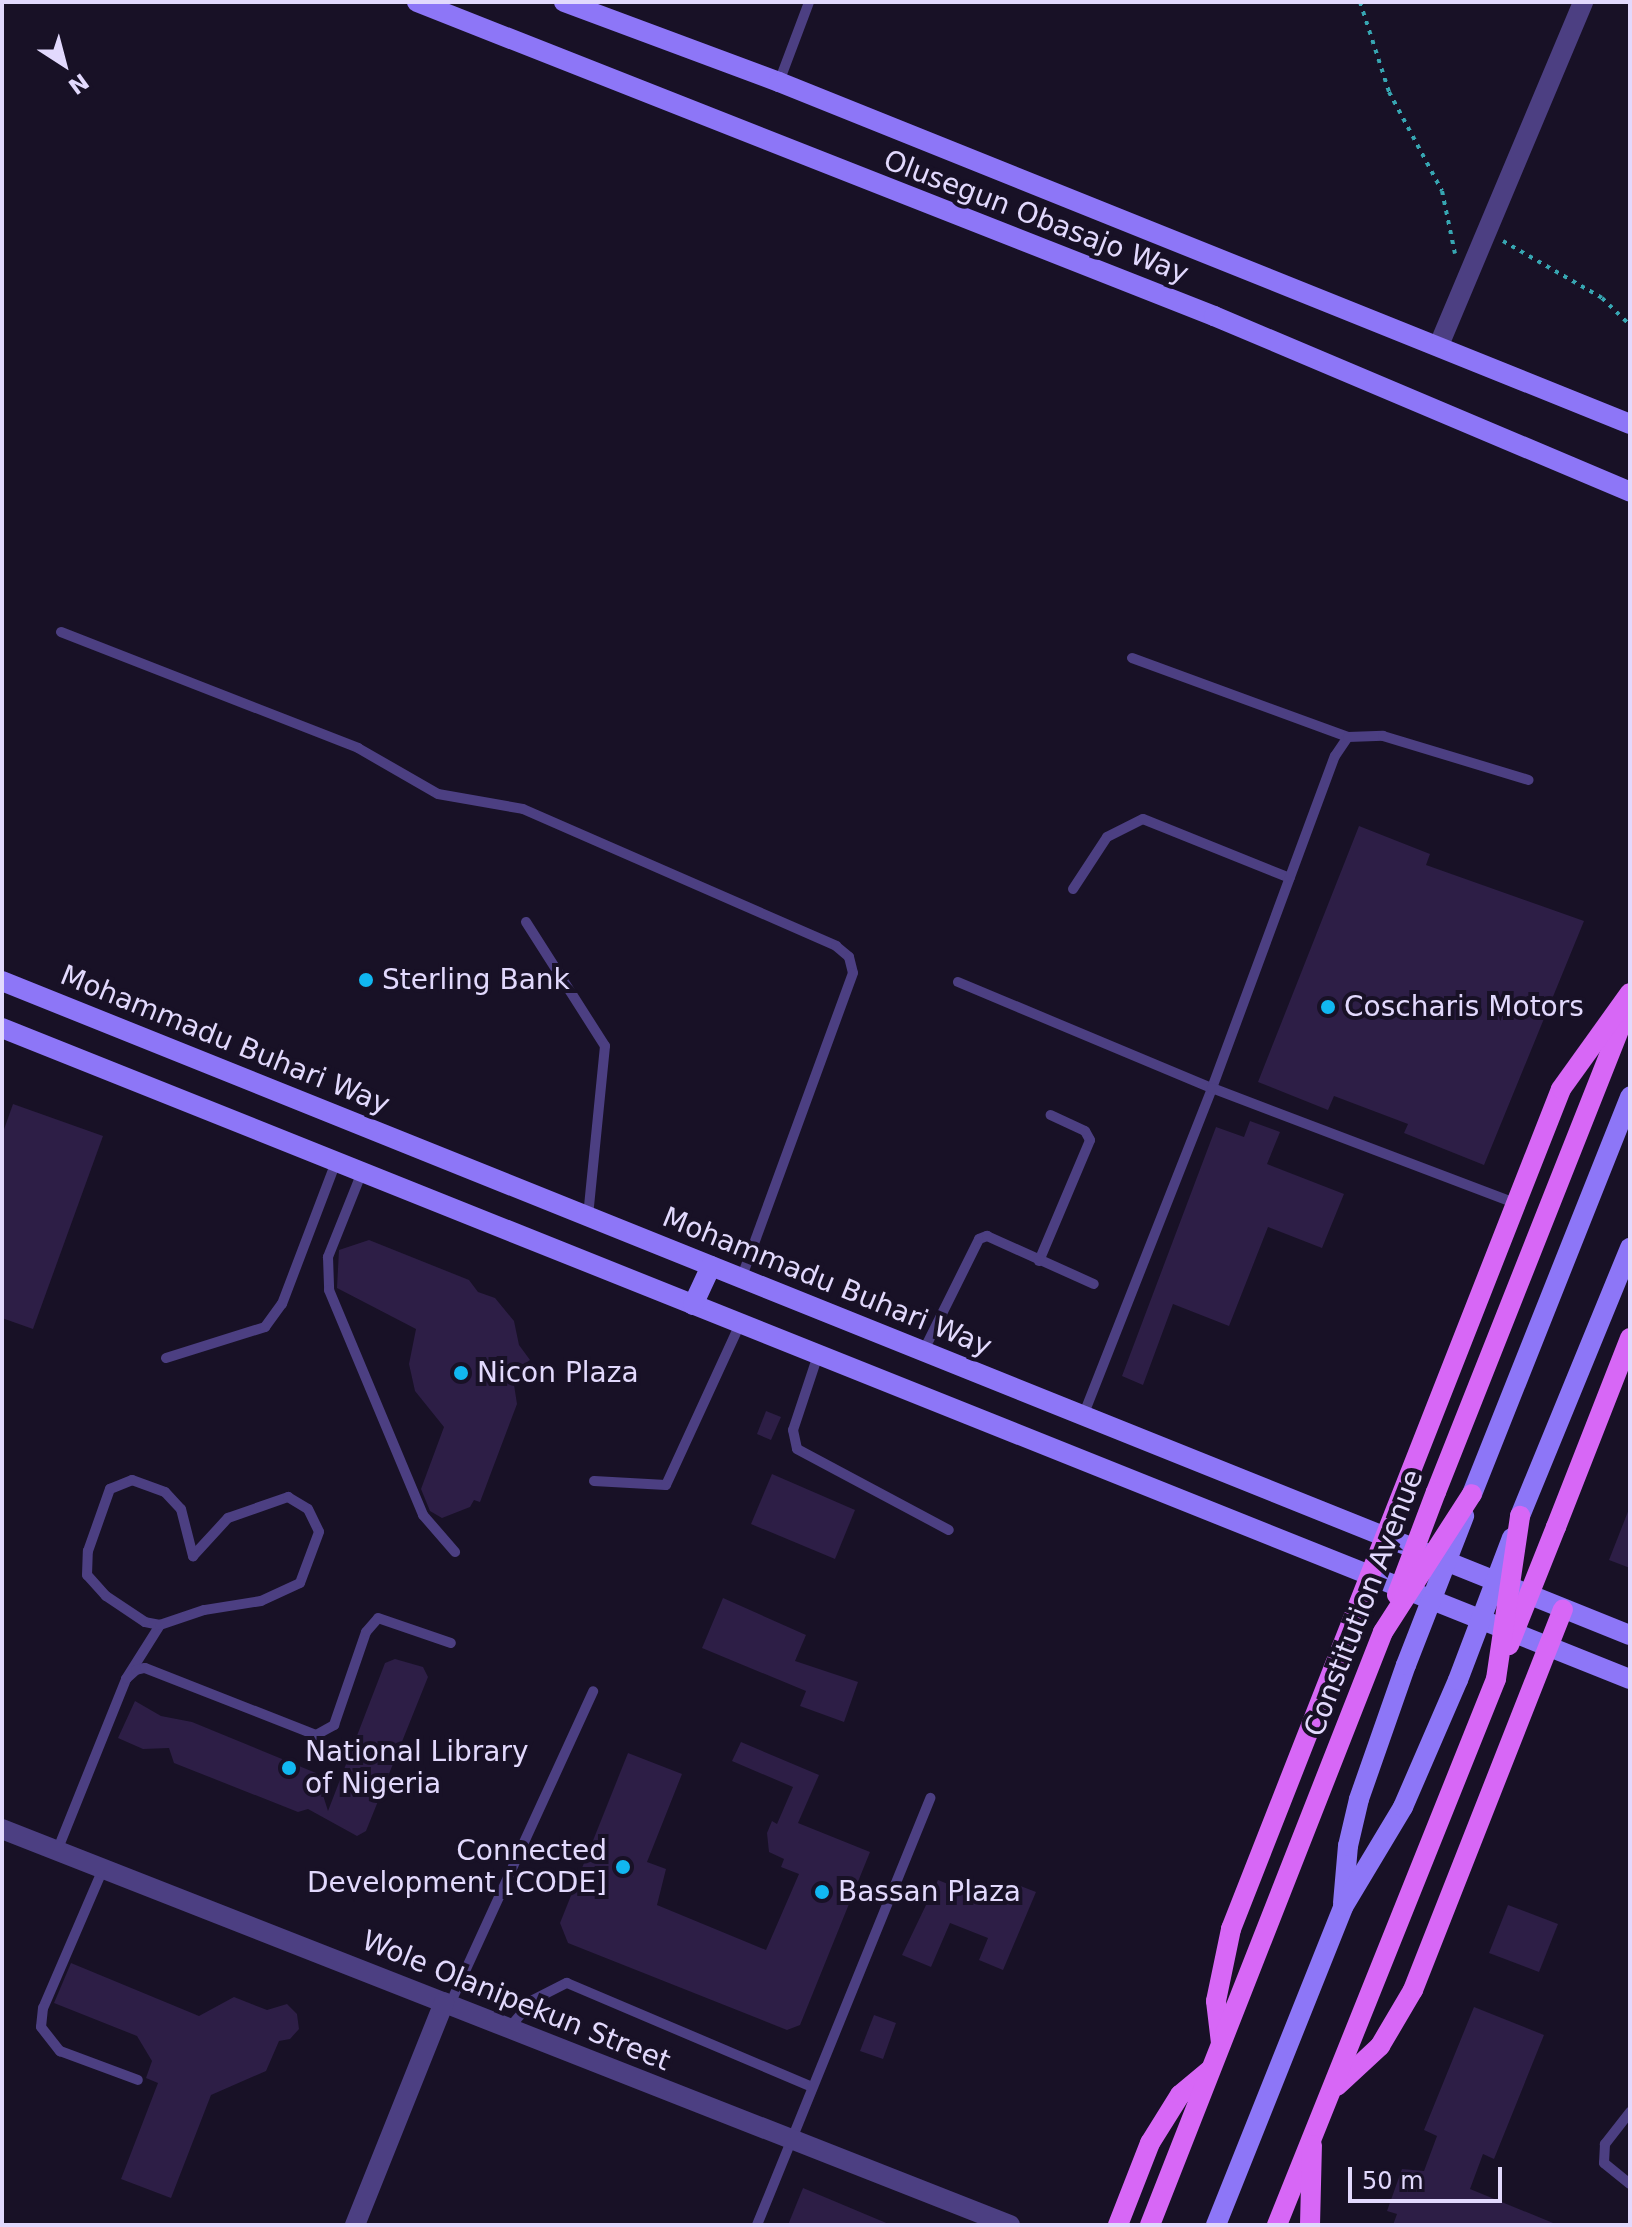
<!DOCTYPE html>
<style>
body{margin:0}
#map{position:relative;width:1632px;height:2227px;overflow:hidden;background:#181126;font-family:"DejaVu Sans",sans-serif}
div>[style]{position:absolute}
[style*='--x']{left:calc(var(--x)*1px);top:calc(var(--y)*1px);width:calc(var(--w)*1px);rotate:calc(var(--a)*1deg)}
.building>*{inset:0;background:#2d1e46}
.path>*{height:4px;margin-top:-2px;transform-origin:0;background:repeating-linear-gradient(90deg,#37a6b2 0 4px,transparent 0 10px)}
.lane>*{height:10px;margin:-5px;padding:0 5px;transform-origin:5px;border-radius:5px;background:#4c3f82}
.street>*{height:20px;margin:-10px;padding:0 10px;transform-origin:10px;border-radius:10px;background:#4c3f82}
.secondary>*{height:20px;margin:-10px;padding:0 10px;transform-origin:10px;border-radius:10px;background:#8d76f7}
.primary>*{height:20px;margin:-10px;padding:0 10px;transform-origin:10px;border-radius:10px;background:#d767f6}
.secondary-bridge>*{height:20px;margin:-10px;padding:0 10px;transform-origin:10px;border-radius:10px;background:#8d76f7}
.primary-bridge>*{height:20px;margin:-10px;padding:0 10px;transform-origin:10px;border-radius:10px;background:#d767f6}
.dots>*{width:22px;height:22px;translate:-50% -50%;box-sizing:border-box;border:4px solid #181126;border-radius:50%}
span{translate:-50% -50%;white-space:nowrap;text-align:center;line-height:1.15;-webkit-text-stroke:8px #181126;paint-order:stroke}
.street-label{font-size:28px;color:#e2d9fd}
.poi-label{font-size:28px;color:#e2d9fd}
.left{translate:0 -50%;text-align:left}
.right{translate:-100% -50%;text-align:right}
.frame{position:absolute;inset:0;border:4px solid #e2d9fd;pointer-events:none}
.north{position:absolute;left:24px;top:24px;width:80px;height:80px;-webkit-text-stroke:6px #181126;paint-order:stroke;rotate:144deg;font-size:22px;font-weight:700;line-height:32px;text-align:center;color:#e2d9fd}
.north::after{content:'';display:block;margin:auto;width:28px;height:36px;background:#e2d9fd;clip-path:polygon(50% 0,100% 100%,50% 72%,0 100%)}
.scale{position:absolute;left:1348px;top:2167px;width:154px;height:36px;box-sizing:border-box;border:4px solid #e2d9fd;border-top:0;padding-left:10px;font-size:24px;line-height:28px;white-space:nowrap;color:#e2d9fd;-webkit-text-stroke:6px #181126;paint-order:stroke}
</style>
<div id="map">
<div class="building">
<i style="clip-path:polygon(1359px 826px,1430px 854px,1426px 865px,1584px 921px,1484px 1165px,1404px 1133px,1408px 1124px,1334px 1096px,1328px 1110px,1258px 1082px)"></i>
<i style="clip-path:polygon(13px 1104px,103px 1136px,33px 1329px,2px 1318px,2px 1135px)"></i>
<i style="clip-path:polygon(1250px 1121px,1280px 1132px,1267px 1164px,1344px 1194px,1322px 1248px,1268px 1227px,1229px 1326px,1173px 1304px,1143px 1385px,1122px 1376px,1216px 1127px,1244px 1137px)"></i>
<i style="clip-path:polygon(369px 1240px,469px 1280px,478px 1292px,495px 1298px,514px 1321px,519px 1345px,530px 1360px,512px 1372px,517px 1404px,480px 1502px,474px 1500px,470px 1507px,442px 1518px,430px 1511px,421px 1489px,444px 1427px,415px 1391px,409px 1364px,416px 1329px,337px 1288px,339px 1250px)"></i>
<i style="clip-path:polygon(766px 1411px,781px 1417px,771px 1440px,757px 1434px)"></i>
<i style="clip-path:polygon(772px 1474px,855px 1510px,835px 1559px,751px 1524px)"></i>
<i style="clip-path:polygon(1629px 1509px,1630px 1510px,1630px 1568px,1609px 1560px)"></i>
<i style="clip-path:polygon(723px 1598px,806px 1635px,795px 1661px,858px 1682px,844px 1722px,800px 1706px,806px 1691px,702px 1648px)"></i>
<i style="clip-path:polygon(395px 1659px,423px 1667px,428px 1677px,366px 1831px,357px 1836px,308px 1809px,298px 1812px,174px 1763px,169px 1748px,143px 1749px,118px 1738px,135px 1701px,161px 1716px,192px 1722px,316px 1773px,328px 1811px,385px 1663px)"></i>
<i style="clip-path:polygon(741px 1742px,819px 1775px,798px 1823px,870px 1852px,800px 2025px,787px 2030px,568px 1943px,560px 1923px,628px 1753px,682px 1774px,647px 1862px,666px 1869px,657px 1905px,766px 1950px,799px 1874px,781px 1867px,784px 1859px,769px 1852px,767px 1833px,772px 1821px,777px 1824px,793px 1787px,732px 1761px)"></i>
<i style="clip-path:polygon(938px 1880px,1000px 1905px,1010px 1882px,1036px 1892px,1003px 1970px,979px 1960px,988px 1938px,950px 1923px,931px 1967px,902px 1955px)"></i>
<i style="clip-path:polygon(1508px 1905px,1558px 1924px,1539px 1972px,1489px 1953px)"></i>
<i style="clip-path:polygon(71px 1963px,199px 2016px,234px 1997px,267px 2010px,287px 2004px,297px 2014px,299px 2029px,290px 2039px,279px 2041px,266px 2071px,211px 2095px,171px 2198px,121px 2179px,158px 2083px,146px 2078px,152px 2061px,137px 2036px,54px 2003px)"></i>
<i style="clip-path:polygon(1474px 2007px,1544px 2035px,1494px 2159px,1483px 2154px,1470px 2189px,1558px 2225px,1393px 2225px,1397px 2214px,1387px 2211px,1402px 2169px,1424px 2171px,1437px 2136px,1424px 2130px)"></i>
<i style="clip-path:polygon(874px 2015px,896px 2023px,883px 2059px,860px 2051px)"></i>
<i style="clip-path:polygon(803px 2188px,891px 2225px,788px 2225px)"></i>
</div>
<div class="path">
<i style="--x:1360;--y:2;--w:95;--a:72.1"></i>
<i style="--x:1389;--y:92;--w:112;--a:61.8"></i>
<i style="--x:1442;--y:191;--w:64;--a:78.3"></i>
<i style="--x:1503;--y:241;--w:114;--a:29.9"></i>
<i style="--x:1602;--y:298;--w:39;--a:44"></i>
</div>
<div class="lane">
<i style="--x:779;--y:82;--w:85;--a:-69.4"></i>
<i style="--x:61;--y:632;--w:319;--a:21.3"></i>
<i style="--x:358;--y:748;--w:92;--a:29.9"></i>
<i style="--x:438;--y:794;--w:86;--a:10"></i>
<i style="--x:523;--y:809;--w:342;--a:23.6"></i>
<i style="--x:836;--y:946;--w:17;--a:40"></i>
<i style="--x:849;--y:957;--w:16;--a:76"></i>
<i style="--x:853;--y:973;--w:326;--a:110.1"></i>
<i style="--x:1132;--y:658;--w:230;--a:20.1"></i>
<i style="--x:1073;--y:889;--w:62;--a:-56.8"></i>
<i style="--x:1107;--y:837;--w:40;--a:-26.6"></i>
<i style="--x:1143;--y:819;--w:158;--a:21.9"></i>
<i style="--x:526;--y:922;--w:147;--a:57.5"></i>
<i style="--x:605;--y:1046;--w:170;--a:95.7"></i>
<i style="--x:958;--y:982;--w:275;--a:22.7"></i>
<i style="--x:1212;--y:1088;--w:354;--a:-69.7"></i>
<i style="--x:1335;--y:756;--w:23;--a:-56"></i>
<i style="--x:1348;--y:737;--w:35;--a:-2"></i>
<i style="--x:1383;--y:736;--w:152;--a:16.8"></i>
<i style="--x:362;--y:1172;--w:92;--a:111.8"></i>
<i style="--x:328;--y:1257;--w:33;--a:88"></i>
<i style="--x:329;--y:1290;--w:244;--a:67.3"></i>
<i style="--x:423;--y:1515;--w:49;--a:49.1"></i>
<i style="--x:1039;--y:1261;--w:131;--a:-67.1"></i>
<i style="--x:1090;--y:1140;--w:10;--a:-119"></i>
<i style="--x:1085;--y:1131;--w:38;--a:-155"></i>
<i style="--x:923;--y:1352;--w:126;--a:-63.6"></i>
<i style="--x:979;--y:1239;--w:9;--a:-21"></i>
<i style="--x:987;--y:1236;--w:117;--a:24.2"></i>
<i style="--x:818;--y:1355;--w:79;--a:108.4"></i>
<i style="--x:793;--y:1430;--w:19;--a:78"></i>
<i style="--x:797;--y:1449;--w:172;--a:28.1"></i>
<i style="--x:166;--y:1358;--w:104;--a:-17.4"></i>
<i style="--x:265;--y:1327;--w:29;--a:-54"></i>
<i style="--x:282;--y:1304;--w:152;--a:-69.2"></i>
<i style="--x:1083;--y:1416;--w:352;--a:-68.5"></i>
<i style="--x:1212;--y:1088;--w:326;--a:20.8"></i>
<i style="--x:594;--y:1481;--w:72;--a:3.2"></i>
<i style="--x:666;--y:1485;--w:177;--a:-65.3"></i>
<i style="--x:126;--y:1679;--w:64;--a:-57.8"></i>
<i style="--x:160;--y:1625;--w:15;--a:-169"></i>
<i style="--x:145;--y:1622;--w:47;--a:-146.3"></i>
<i style="--x:106;--y:1596;--w:28;--a:-132"></i>
<i style="--x:87;--y:1575;--w:24;--a:-88"></i>
<i style="--x:88;--y:1551;--w:66;--a:-70.5"></i>
<i style="--x:110;--y:1489;--w:24;--a:-22"></i>
<i style="--x:132;--y:1480;--w:35;--a:20"></i>
<i style="--x:165;--y:1492;--w:23;--a:47"></i>
<i style="--x:181;--y:1509;--w:49;--a:75.7"></i>
<i style="--x:193;--y:1556;--w:52;--a:-47.4"></i>
<i style="--x:228;--y:1518;--w:64;--a:-19.3"></i>
<i style="--x:288;--y:1497;--w:23;--a:31"></i>
<i style="--x:308;--y:1509;--w:25;--a:64"></i>
<i style="--x:319;--y:1532;--w:54;--a:110.4"></i>
<i style="--x:300;--y:1583;--w:43;--a:155.2"></i>
<i style="--x:261;--y:1601;--w:58;--a:171"></i>
<i style="--x:204;--y:1610;--w:46;--a:161.2"></i>
<i style="--x:57;--y:1851;--w:185;--a:-68.1"></i>
<i style="--x:126;--y:1679;--w:13;--a:-42"></i>
<i style="--x:136;--y:1670;--w:9;--a:-13"></i>
<i style="--x:145;--y:1668;--w:184;--a:21.4"></i>
<i style="--x:316;--y:1735;--w:21;--a:-29"></i>
<i style="--x:334;--y:1725;--w:98;--a:-71"></i>
<i style="--x:366;--y:1632;--w:18;--a:-49"></i>
<i style="--x:378;--y:1618;--w:77;--a:18.9"></i>
<i style="--x:103;--y:1869;--w:151;--a:113.3"></i>
<i style="--x:43;--y:2008;--w:19;--a:96"></i>
<i style="--x:41;--y:2027;--w:31;--a:52"></i>
<i style="--x:60;--y:2051;--w:83;--a:20.4"></i>
<i style="--x:450;--y:2004;--w:344;--a:-65.4"></i>
<i style="--x:509;--y:2028;--w:37;--a:-49"></i>
<i style="--x:533;--y:2000;--w:38;--a:-27"></i>
<i style="--x:567;--y:1983;--w:266;--a:23"></i>
<i style="--x:1630;--y:2112;--w:41;--a:128"></i>
<i style="--x:1605;--y:2144;--w:19;--a:93"></i>
<i style="--x:1604;--y:2163;--w:33;--a:39"></i>
<i style="--x:757;--y:2225;--w:461;--a:-67.9"></i>
</div>
<div class="street">
<i style="--x:1439;--y:345;--w:372;--a:-67.2"></i>
<i style="--x:2;--y:1829;--w:1083;--a:21.45"></i>
<i style="--x:355;--y:2225;--w:240;--a:-68.2"></i>
</div>
<div class="secondary">
<i style="--x:417;--y:2;--w:857;--a:21.5"></i>
<i style="--x:1214;--y:316;--w:452;--a:22.9"></i>
<i style="--x:564;--y:2;--w:229;--a:20.4"></i>
<i style="--x:779;--y:82;--w:917;--a:21.89"></i>
<i style="--x:2;--y:981;--w:1754;--a:21.89"></i>
<i style="--x:2;--y:1028;--w:1753;--a:21.8"></i>
<i style="--x:693;--y:1305;--w:43;--a:-65.2"></i>
<i style="--x:1472;--y:1494;--w:428;--a:-68.3"></i>
<i style="--x:1520;--y:1516;--w:290;--a:-67.7"></i>
<i style="--x:1343;--y:1903;--w:57;--a:-85"></i>
<i style="--x:1348;--y:1846;--w:48;--a:-76.8"></i>
<i style="--x:1359;--y:1799;--w:142;--a:-70.7"></i>
<i style="--x:1216;--y:2225;--w:342;--a:-68.2"></i>
<i style="--x:1343;--y:1907;--w:117;--a:-59"></i>
<i style="--x:1403;--y:1807;--w:138;--a:-66.6"></i>
</div>
<div class="primary">
<i style="--x:1436;--y:1492;--w:524;--a:-68.38"></i>
<i style="--x:1556;--y:1527;--w:203;--a:-68.6"></i>
<i style="--x:1221;--y:2043;--w:42;--a:-96.8"></i>
<i style="--x:1216;--y:2001;--w:74;--a:-78.2"></i>
<i style="--x:1231;--y:1929;--w:902;--a:-68.55"></i>
<i style="--x:1561;--y:1089;--w:118;--a:-54.3"></i>
<i style="--x:1337;--y:2086;--w:59;--a:-42.9"></i>
<i style="--x:1380;--y:2046;--w:65;--a:-59.5"></i>
<i style="--x:1413;--y:1990;--w:409;--a:-68.5"></i>
<i style="--x:1118;--y:2225;--w:88;--a:-68.7"></i>
<i style="--x:1150;--y:2143;--w:57;--a:-58"></i>
<i style="--x:1180;--y:2095;--w:38;--a:-40"></i>
<i style="--x:1150;--y:2225;--w:637;--a:-68.55"></i>
<i style="--x:1277;--y:2225;--w:588;--a:-68.14"></i>
<i style="--x:1310;--y:2225;--w:80;--a:-88.6"></i>
</div>
<div class="secondary-bridge">
<i style="--x:1406;--y:1665;--w:160;--a:-68.7"></i>
<i style="--x:1458;--y:1680;--w:152;--a:-69.2"></i>
</div>
<div class="primary-bridge">
<i style="--x:1397;--y:1595;--w:110;--a:-69.3"></i>
<i style="--x:1383;--y:1632;--w:164;--a:-57.2"></i>
<i style="--x:1509;--y:1645;--w:127;--a:-68.3"></i>
<i style="--x:1496;--y:1679;--w:165;--a:-81.6"></i>
</div>
<div class="dots">
<i style="left:366px;top:980px;background:#11b7f1"></i>
<i style="left:1328px;top:1007px;background:#11b7f1"></i>
<i style="left:461px;top:1373px;background:#11b7f1"></i>
<i style="left:289px;top:1768px;background:#11b7f1"></i>
<i style="left:623px;top:1867px;background:#11b7f1"></i>
<i style="left:822px;top:1892px;background:#11b7f1"></i>
</div>
<div class="street-label">
<span style="left:1036px;top:217px;rotate:21deg">Olusegun Obasajo Way</span>
<span style="left:225px;top:1040px;rotate:22deg">Mohammadu Buhari Way</span>
<span style="left:827px;top:1282px;rotate:22deg">Mohammadu Buhari Way</span>
<span style="left:1364px;top:1603px;rotate:-69deg">Constitution Avenue</span>
<span style="left:516px;top:2001px;rotate:22deg">Wole Olanipekun Street</span>
</div>
<div class="poi-label">
<span class="left" style="left:382px;top:980px">Sterling Bank</span>
<span class="left" style="left:1344px;top:1007px">Coscharis Motors</span>
<span class="left" style="left:477px;top:1373px">Nicon Plaza</span>
<span class="left" style="left:305px;top:1768px">National Library<br>of Nigeria</span>
<span class="right" style="left:607px;top:1867px">Connected<br>Development [CODE]</span>
<span class="left" style="left:838px;top:1892px">Bassan Plaza</span>
</div>
<div class="frame"></div>
<div class="north">N</div>
<div class="scale">50 m</div>
</div>
